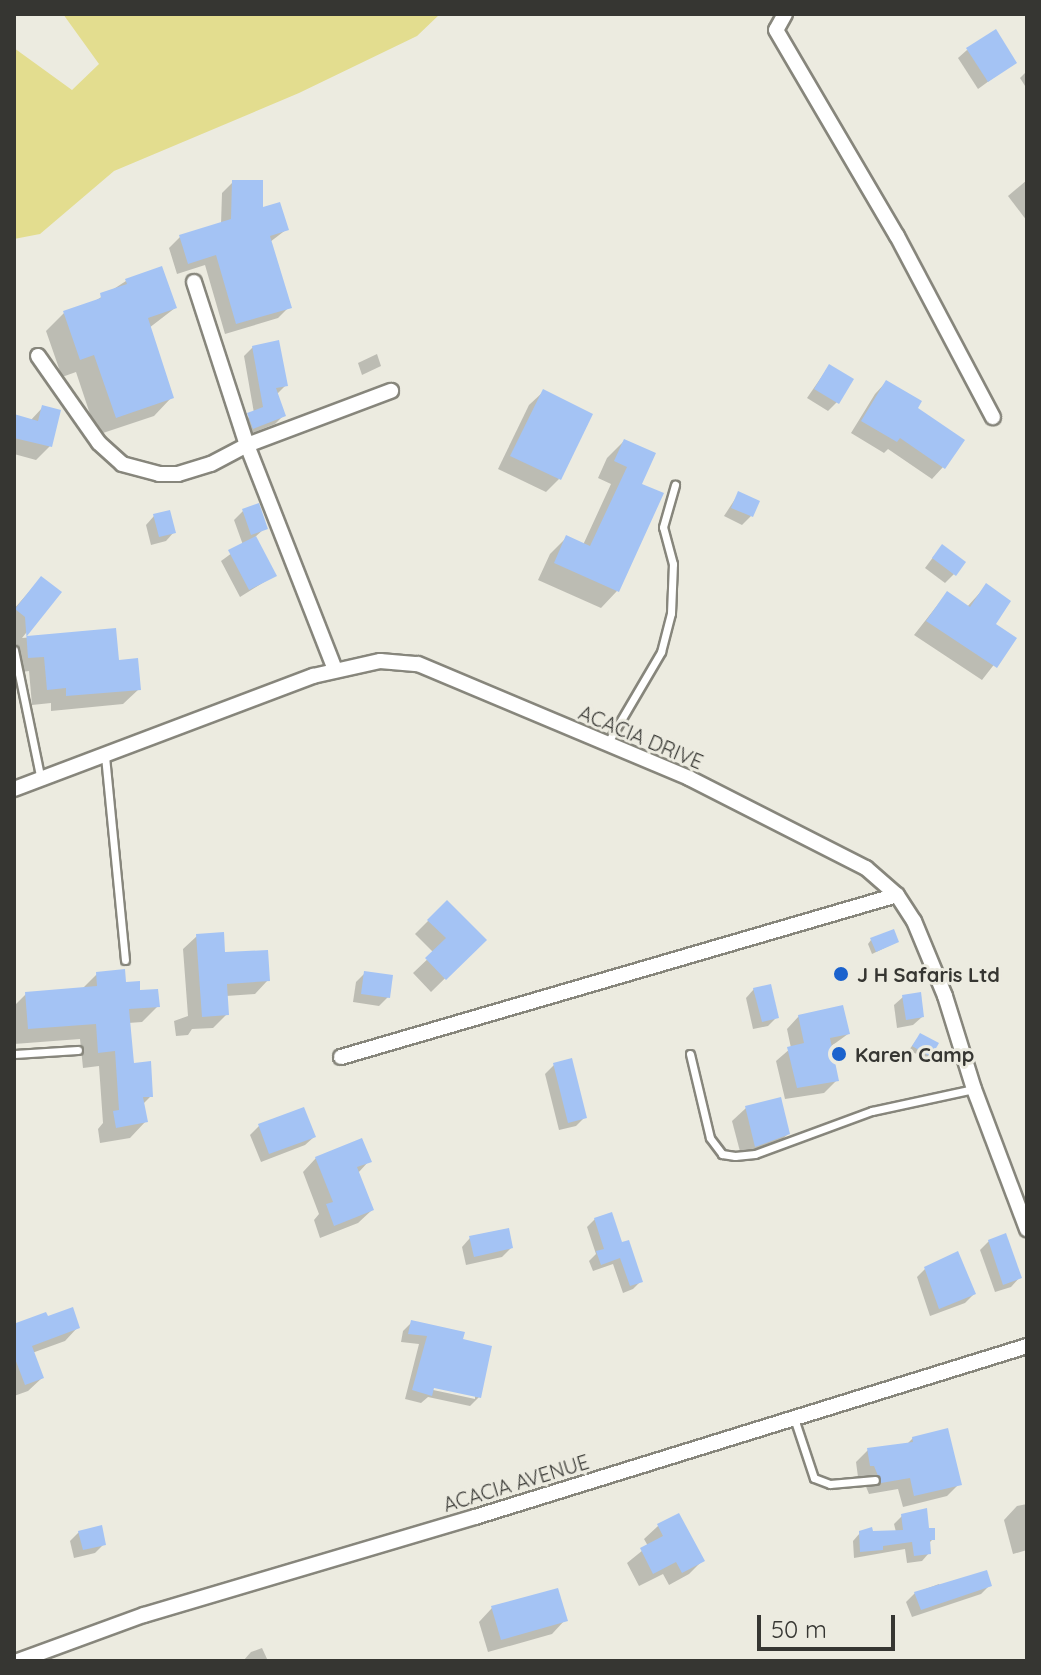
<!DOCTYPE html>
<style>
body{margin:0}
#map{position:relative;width:1041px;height:1675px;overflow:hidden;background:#ecebe0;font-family:Quicksand,sans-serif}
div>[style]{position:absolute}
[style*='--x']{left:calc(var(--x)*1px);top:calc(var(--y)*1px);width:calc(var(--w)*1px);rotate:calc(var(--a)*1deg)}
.green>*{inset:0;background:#e3dd8f}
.shadow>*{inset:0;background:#0003}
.building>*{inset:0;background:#a4c3f4}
.roads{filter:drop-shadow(2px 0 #87867c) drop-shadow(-2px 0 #87867c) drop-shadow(0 2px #87867c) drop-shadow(0 -2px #87867c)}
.lane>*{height:7px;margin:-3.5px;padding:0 3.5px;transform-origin:3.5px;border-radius:3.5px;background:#fff}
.street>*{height:14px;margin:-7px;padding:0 7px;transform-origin:7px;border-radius:7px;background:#fff}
.dots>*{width:22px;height:22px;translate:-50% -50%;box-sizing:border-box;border:4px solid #ecebe0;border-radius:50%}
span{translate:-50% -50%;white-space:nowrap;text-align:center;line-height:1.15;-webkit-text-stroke:6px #ecebe0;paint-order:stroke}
.street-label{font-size:20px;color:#363632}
.poi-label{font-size:20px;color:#363632;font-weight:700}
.left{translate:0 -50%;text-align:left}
.frame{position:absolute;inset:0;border:16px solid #363632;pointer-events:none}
.scale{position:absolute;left:757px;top:1615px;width:138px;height:36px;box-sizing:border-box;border:4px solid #363632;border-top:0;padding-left:10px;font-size:24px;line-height:28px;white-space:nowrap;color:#363632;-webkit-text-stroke:6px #ecebe0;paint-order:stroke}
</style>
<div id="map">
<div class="green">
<i style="clip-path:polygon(63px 14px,440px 14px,417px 36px,299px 93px,114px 171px,40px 234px,14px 239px,14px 48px,72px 90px,99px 64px)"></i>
</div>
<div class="shadow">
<i style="clip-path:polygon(967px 50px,1015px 62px,978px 89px,958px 58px)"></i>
<i style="clip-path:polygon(1027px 71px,1027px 89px,1020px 78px)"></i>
<i style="clip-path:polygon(1027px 180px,1027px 221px,1008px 196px)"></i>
<i style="clip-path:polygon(233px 182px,287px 229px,270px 242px,289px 307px,278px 318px,225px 334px,205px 265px,177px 274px,169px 248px,180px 237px,221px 225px,222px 193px)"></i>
<i style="clip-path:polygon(126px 281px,175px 308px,149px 328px,172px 397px,154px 416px,97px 435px,76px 372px,62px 377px,46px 331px,64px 313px,92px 303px)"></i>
<i style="clip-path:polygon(253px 347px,286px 385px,276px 395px,284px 415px,275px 424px,244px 436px,240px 424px,254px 413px,244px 356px)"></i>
<i style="clip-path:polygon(377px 354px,381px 366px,362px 375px,358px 363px)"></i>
<i style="clip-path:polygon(829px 366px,837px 402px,828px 411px,807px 398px)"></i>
<i style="clip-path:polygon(886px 382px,915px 408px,943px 467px,932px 479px,888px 449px,884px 453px,851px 433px,875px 394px)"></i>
<i style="clip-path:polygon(543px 392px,559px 479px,546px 492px,498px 469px,529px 405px)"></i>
<i style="clip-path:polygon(43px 407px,50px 446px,36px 460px,14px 454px,14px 416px,30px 421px)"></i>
<i style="clip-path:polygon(624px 441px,640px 485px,617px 591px,601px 608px,538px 580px,550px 554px,567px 537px,583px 545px,611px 484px,598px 478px,607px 458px)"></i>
<i style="clip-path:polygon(739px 493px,751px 516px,742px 525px,724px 516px)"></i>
<i style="clip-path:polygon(243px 511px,265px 528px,254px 538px,274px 576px,240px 597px,221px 561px,243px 545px,234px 520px)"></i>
<i style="clip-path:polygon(154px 516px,174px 532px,166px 541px,151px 545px,146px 525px)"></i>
<i style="clip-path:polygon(934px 556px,954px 574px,945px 583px,925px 568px)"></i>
<i style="clip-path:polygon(41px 578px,59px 592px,22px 638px,114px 630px,117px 662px,139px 689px,123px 704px,51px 711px,51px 703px,32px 705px,29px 671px,14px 673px,14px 609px)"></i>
<i style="clip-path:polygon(986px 586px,993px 624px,1014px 639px,982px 680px,914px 635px,947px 593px,967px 607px)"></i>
<i style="clip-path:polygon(447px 902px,484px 940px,431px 992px,413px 973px,434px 953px,415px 934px)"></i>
<i style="clip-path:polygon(197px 936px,268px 980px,255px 994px,226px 996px,227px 1014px,213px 1028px,192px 1029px,188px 1035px,176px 1036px,174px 1021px,188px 1016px,183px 949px)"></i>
<i style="clip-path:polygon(871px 940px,897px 942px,872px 954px,868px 944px)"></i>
<i style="clip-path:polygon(97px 974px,124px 984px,158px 1006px,142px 1022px,128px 1023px,132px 1065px,151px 1096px,143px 1104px,146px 1121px,130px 1138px,100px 1143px,98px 1129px,103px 1123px,99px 1066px,83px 1068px,80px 1039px,14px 1044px,14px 1006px,26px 994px,81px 990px)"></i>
<i style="clip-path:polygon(364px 974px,388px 997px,379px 1006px,353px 1002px,356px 982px)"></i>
<i style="clip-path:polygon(754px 989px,777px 1017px,768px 1026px,753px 1029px,746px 998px)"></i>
<i style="clip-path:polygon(903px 997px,922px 1017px,913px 1025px,897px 1028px,894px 1005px)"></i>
<i style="clip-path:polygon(799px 1016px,848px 1034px,830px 1047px,837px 1080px,824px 1093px,785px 1099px,776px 1061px,791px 1048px,787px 1029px)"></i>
<i style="clip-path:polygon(920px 1035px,929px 1055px,926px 1059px,909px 1050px)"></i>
<i style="clip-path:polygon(554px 1065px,585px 1117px,576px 1126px,559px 1130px,545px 1074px)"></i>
<i style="clip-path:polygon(746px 1108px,788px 1134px,774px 1147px,742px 1159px,732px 1121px)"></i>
<i style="clip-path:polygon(259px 1126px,314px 1137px,305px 1145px,261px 1162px,250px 1135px)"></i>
<i style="clip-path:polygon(316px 1158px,369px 1161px,358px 1173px,372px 1210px,358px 1223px,320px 1238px,314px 1220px,319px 1214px,303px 1172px)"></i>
<i style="clip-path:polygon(595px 1219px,620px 1245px,641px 1281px,633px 1289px,623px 1293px,613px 1264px,593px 1271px,589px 1261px,596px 1254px,587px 1227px)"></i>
<i style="clip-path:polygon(470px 1238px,511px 1248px,502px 1257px,466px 1265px,462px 1247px)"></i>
<i style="clip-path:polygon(989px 1241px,1019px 1278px,1011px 1287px,995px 1292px,980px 1250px)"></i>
<i style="clip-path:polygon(926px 1268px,974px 1294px,965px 1303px,930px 1316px,917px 1277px)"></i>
<i style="clip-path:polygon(47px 1319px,78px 1327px,65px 1341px,32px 1353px,42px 1378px,28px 1391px,14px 1396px,14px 1328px)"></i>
<i style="clip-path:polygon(evenodd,412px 1322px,461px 1341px,479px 1397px,470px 1406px,428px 1397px,421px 1403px,405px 1399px,419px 1344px,401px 1342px,403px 1331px,412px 1322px,425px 1384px,475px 1395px,475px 1399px,424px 1388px,425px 1384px)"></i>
<i style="clip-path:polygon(913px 1438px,959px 1484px,947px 1496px,903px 1507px,898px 1489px,869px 1494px,862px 1477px,858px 1477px,856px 1462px,868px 1450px,907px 1444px)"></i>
<i style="clip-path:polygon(1027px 1504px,1027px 1550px,1013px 1554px,1004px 1520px,1017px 1506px)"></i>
<i style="clip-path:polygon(678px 1515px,702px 1561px,689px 1574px,669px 1585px,663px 1574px,639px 1586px,627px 1563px,648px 1546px,644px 1539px,658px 1526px)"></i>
<i style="clip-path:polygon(902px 1516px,933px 1539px,928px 1544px,929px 1553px,922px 1561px,907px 1563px,905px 1549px,854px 1558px,853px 1541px,860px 1533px,896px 1532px,894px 1524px)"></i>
<i style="clip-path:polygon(79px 1532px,104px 1544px,95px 1553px,74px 1558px,70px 1541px)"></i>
<i style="clip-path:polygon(939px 1584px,941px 1587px,990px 1585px,981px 1594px,912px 1617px,906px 1602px,915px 1593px)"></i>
<i style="clip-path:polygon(492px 1608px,565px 1620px,552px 1634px,488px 1652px,479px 1622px)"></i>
<i style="clip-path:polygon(262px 1648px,268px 1661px,243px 1661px,251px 1652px)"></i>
</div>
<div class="building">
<i style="clip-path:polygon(996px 29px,1017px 63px,988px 82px,966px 48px)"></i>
<i style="clip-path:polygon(232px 180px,263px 180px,263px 207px,280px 202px,289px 230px,270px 236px,292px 308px,236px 324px,216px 255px,188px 264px,179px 235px,231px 219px)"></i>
<i style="clip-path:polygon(162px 266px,177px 308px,148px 318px,174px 398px,116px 418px,94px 355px,80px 360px,63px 311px,101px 298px,100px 293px,127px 284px,125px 279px)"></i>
<i style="clip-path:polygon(279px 340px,288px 386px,276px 388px,286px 416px,253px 429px,247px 413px,263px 407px,252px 346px)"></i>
<i style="clip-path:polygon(829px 364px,854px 379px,839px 404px,814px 389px)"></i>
<i style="clip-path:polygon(886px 380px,922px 401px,918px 408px,965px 440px,945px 469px,900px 438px,897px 442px,861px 421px)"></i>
<i style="clip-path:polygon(543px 389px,593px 414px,561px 480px,510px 456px)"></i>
<i style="clip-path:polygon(42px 405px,61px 410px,52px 447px,14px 438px,14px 414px,38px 421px)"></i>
<i style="clip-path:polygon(624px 439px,656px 453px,642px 484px,664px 493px,619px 592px,554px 563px,566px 535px,590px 546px,627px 467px,614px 461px)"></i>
<i style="clip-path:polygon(738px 491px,760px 501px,753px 517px,731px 508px)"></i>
<i style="clip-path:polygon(259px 503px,268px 529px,251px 535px,242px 509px)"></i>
<i style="clip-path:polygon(170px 510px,176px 533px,159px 537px,153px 514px)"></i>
<i style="clip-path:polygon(256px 536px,277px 576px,249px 590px,228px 550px)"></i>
<i style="clip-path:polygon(942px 544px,966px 562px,956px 576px,932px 558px)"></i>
<i style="clip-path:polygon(41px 576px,62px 592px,27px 636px,116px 628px,119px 660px,138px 658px,141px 690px,66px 696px,66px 688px,47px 690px,44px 657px,28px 658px,25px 617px,15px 609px)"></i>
<i style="clip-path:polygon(986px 583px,1011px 601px,996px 624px,1017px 638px,997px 668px,926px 621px,947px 591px,970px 607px)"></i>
<i style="clip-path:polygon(447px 900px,487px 940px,446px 980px,425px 958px,446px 938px,427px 920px)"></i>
<i style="clip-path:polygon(894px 929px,899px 942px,876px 952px,870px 938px)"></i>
<i style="clip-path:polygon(224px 932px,225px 952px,268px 950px,270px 981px,227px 984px,229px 1015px,202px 1017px,196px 934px)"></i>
<i style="clip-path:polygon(125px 969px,126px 982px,140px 981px,140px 990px,158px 989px,160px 1007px,129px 1009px,134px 1063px,151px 1061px,153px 1097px,143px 1097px,148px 1122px,116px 1128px,113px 1111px,119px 1110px,115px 1051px,98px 1053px,96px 1024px,28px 1029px,25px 992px,97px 986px,96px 972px)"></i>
<i style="clip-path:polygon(364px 971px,393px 975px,390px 998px,361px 994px)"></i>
<i style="clip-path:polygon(771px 984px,779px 1018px,762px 1022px,753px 988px)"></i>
<i style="clip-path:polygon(921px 992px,924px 1017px,906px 1020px,902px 995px)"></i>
<i style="clip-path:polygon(843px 1005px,850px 1034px,830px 1038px,839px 1081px,797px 1088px,787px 1047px,804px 1043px,798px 1015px)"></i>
<i style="clip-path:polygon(920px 1033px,939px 1043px,931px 1057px,912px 1046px)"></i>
<i style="clip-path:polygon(572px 1058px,587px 1118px,568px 1123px,553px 1063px)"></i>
<i style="clip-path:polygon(781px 1097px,790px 1134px,755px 1147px,745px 1106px)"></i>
<i style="clip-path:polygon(304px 1107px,316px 1137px,269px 1154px,258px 1124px)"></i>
<i style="clip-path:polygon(362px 1138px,372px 1162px,357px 1167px,374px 1210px,334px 1226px,326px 1204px,333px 1202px,315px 1157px)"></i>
<i style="clip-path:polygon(612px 1212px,622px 1242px,629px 1240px,643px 1282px,630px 1286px,620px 1258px,601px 1265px,596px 1251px,604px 1249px,594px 1218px)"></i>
<i style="clip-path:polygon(509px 1228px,513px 1248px,474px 1257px,469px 1236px)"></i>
<i style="clip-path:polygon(1006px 1233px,1022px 1278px,1003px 1285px,988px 1240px)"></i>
<i style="clip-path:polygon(958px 1251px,976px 1294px,939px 1309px,924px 1267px)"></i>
<i style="clip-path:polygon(73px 1307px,80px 1328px,32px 1346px,44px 1378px,25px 1385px,14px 1356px,16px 1323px,46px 1312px,48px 1316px)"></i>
<i style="clip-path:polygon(411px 1320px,465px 1332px,463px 1339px,492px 1346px,481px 1398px,434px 1388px,432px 1396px,412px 1390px,427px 1336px,408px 1334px)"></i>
<i style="clip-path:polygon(948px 1428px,962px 1485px,914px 1496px,910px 1478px,881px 1483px,874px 1466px,870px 1466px,867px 1448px,913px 1442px,912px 1437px)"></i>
<i style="clip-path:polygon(927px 1508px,929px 1528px,935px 1528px,935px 1540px,930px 1540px,931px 1554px,914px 1556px,912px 1542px,883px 1546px,883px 1550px,860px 1552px,859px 1531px,872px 1527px,873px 1531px,903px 1530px,901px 1514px)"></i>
<i style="clip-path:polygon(679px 1513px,705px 1561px,682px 1573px,676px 1562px,653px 1574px,640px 1548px,663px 1536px,657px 1524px)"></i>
<i style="clip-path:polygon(102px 1525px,106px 1545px,83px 1550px,78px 1531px)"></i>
<i style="clip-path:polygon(987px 1570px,992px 1586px,921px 1610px,914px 1592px)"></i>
<i style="clip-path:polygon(558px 1588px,568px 1621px,501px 1640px,491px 1606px)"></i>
</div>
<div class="roads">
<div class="lane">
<i style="--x:14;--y:650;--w:133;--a:78.3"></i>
<i style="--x:607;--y:744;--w:107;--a:-59.6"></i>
<i style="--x:661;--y:652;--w:40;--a:-75.6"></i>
<i style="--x:671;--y:613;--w:49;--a:-87.7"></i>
<i style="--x:673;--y:564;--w:38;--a:-105"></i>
<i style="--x:663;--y:527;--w:44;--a:-74.1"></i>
<i style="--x:105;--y:756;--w:205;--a:84.4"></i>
<i style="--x:14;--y:1054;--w:64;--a:-3.6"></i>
<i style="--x:690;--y:1054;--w:86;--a:76.6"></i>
<i style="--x:710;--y:1138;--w:20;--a:53"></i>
<i style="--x:722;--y:1154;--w:13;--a:9"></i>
<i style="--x:735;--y:1156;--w:20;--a:-6"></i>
<i style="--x:755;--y:1154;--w:125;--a:-20.2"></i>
<i style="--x:872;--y:1111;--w:104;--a:-12.2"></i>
<i style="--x:794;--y:1418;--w:63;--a:71.6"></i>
<i style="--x:814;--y:1478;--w:17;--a:21"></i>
<i style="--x:830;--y:1484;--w:45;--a:-5.1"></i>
</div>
<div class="street">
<i style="--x:785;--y:14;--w:18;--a:119"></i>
<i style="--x:776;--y:30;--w:239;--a:59.6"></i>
<i style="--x:897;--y:236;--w:205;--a:62.1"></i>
<i style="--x:194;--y:282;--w:171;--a:72"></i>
<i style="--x:247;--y:445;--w:241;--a:68.6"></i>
<i style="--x:38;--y:356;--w:106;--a:55"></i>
<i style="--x:99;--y:443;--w:31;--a:42"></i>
<i style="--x:122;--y:464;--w:38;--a:15"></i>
<i style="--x:159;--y:474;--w:19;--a:0"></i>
<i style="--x:178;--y:474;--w:34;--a:-17"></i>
<i style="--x:211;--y:464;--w:41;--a:-27.8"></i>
<i style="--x:247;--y:445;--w:154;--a:-20.6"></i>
<i style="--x:14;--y:789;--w:320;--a:-20.7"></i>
<i style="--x:313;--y:676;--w:69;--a:-12.6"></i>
<i style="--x:380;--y:661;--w:38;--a:5"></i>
<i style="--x:418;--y:664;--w:294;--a:22.8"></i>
<i style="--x:689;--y:778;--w:199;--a:27"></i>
<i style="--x:866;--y:868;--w:41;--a:41.1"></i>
<i style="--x:897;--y:895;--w:31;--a:57"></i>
<i style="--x:914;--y:921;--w:81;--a:67.5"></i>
<i style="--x:945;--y:996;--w:97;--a:72.7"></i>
<i style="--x:974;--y:1089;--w:150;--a:69.3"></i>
<i style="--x:341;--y:1057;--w:579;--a:-16.24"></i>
<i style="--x:18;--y:1661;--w:134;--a:-20.1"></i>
<i style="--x:144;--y:1615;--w:345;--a:-16.5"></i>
<i style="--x:475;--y:1517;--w:578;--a:-17.21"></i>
</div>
</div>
<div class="dots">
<i style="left:841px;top:974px;background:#1b62cd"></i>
<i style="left:839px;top:1054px;background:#1b62cd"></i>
</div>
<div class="street-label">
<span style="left:641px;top:737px;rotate:23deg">ACACIA DRIVE</span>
<span style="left:516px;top:1483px;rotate:-17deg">ACACIA AVENUE</span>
</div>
<div class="poi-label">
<span class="left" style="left:857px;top:974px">J H Safaris Ltd</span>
<span class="left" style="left:855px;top:1054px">Karen Camp</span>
</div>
<div class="frame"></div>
<div class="scale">50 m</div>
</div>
